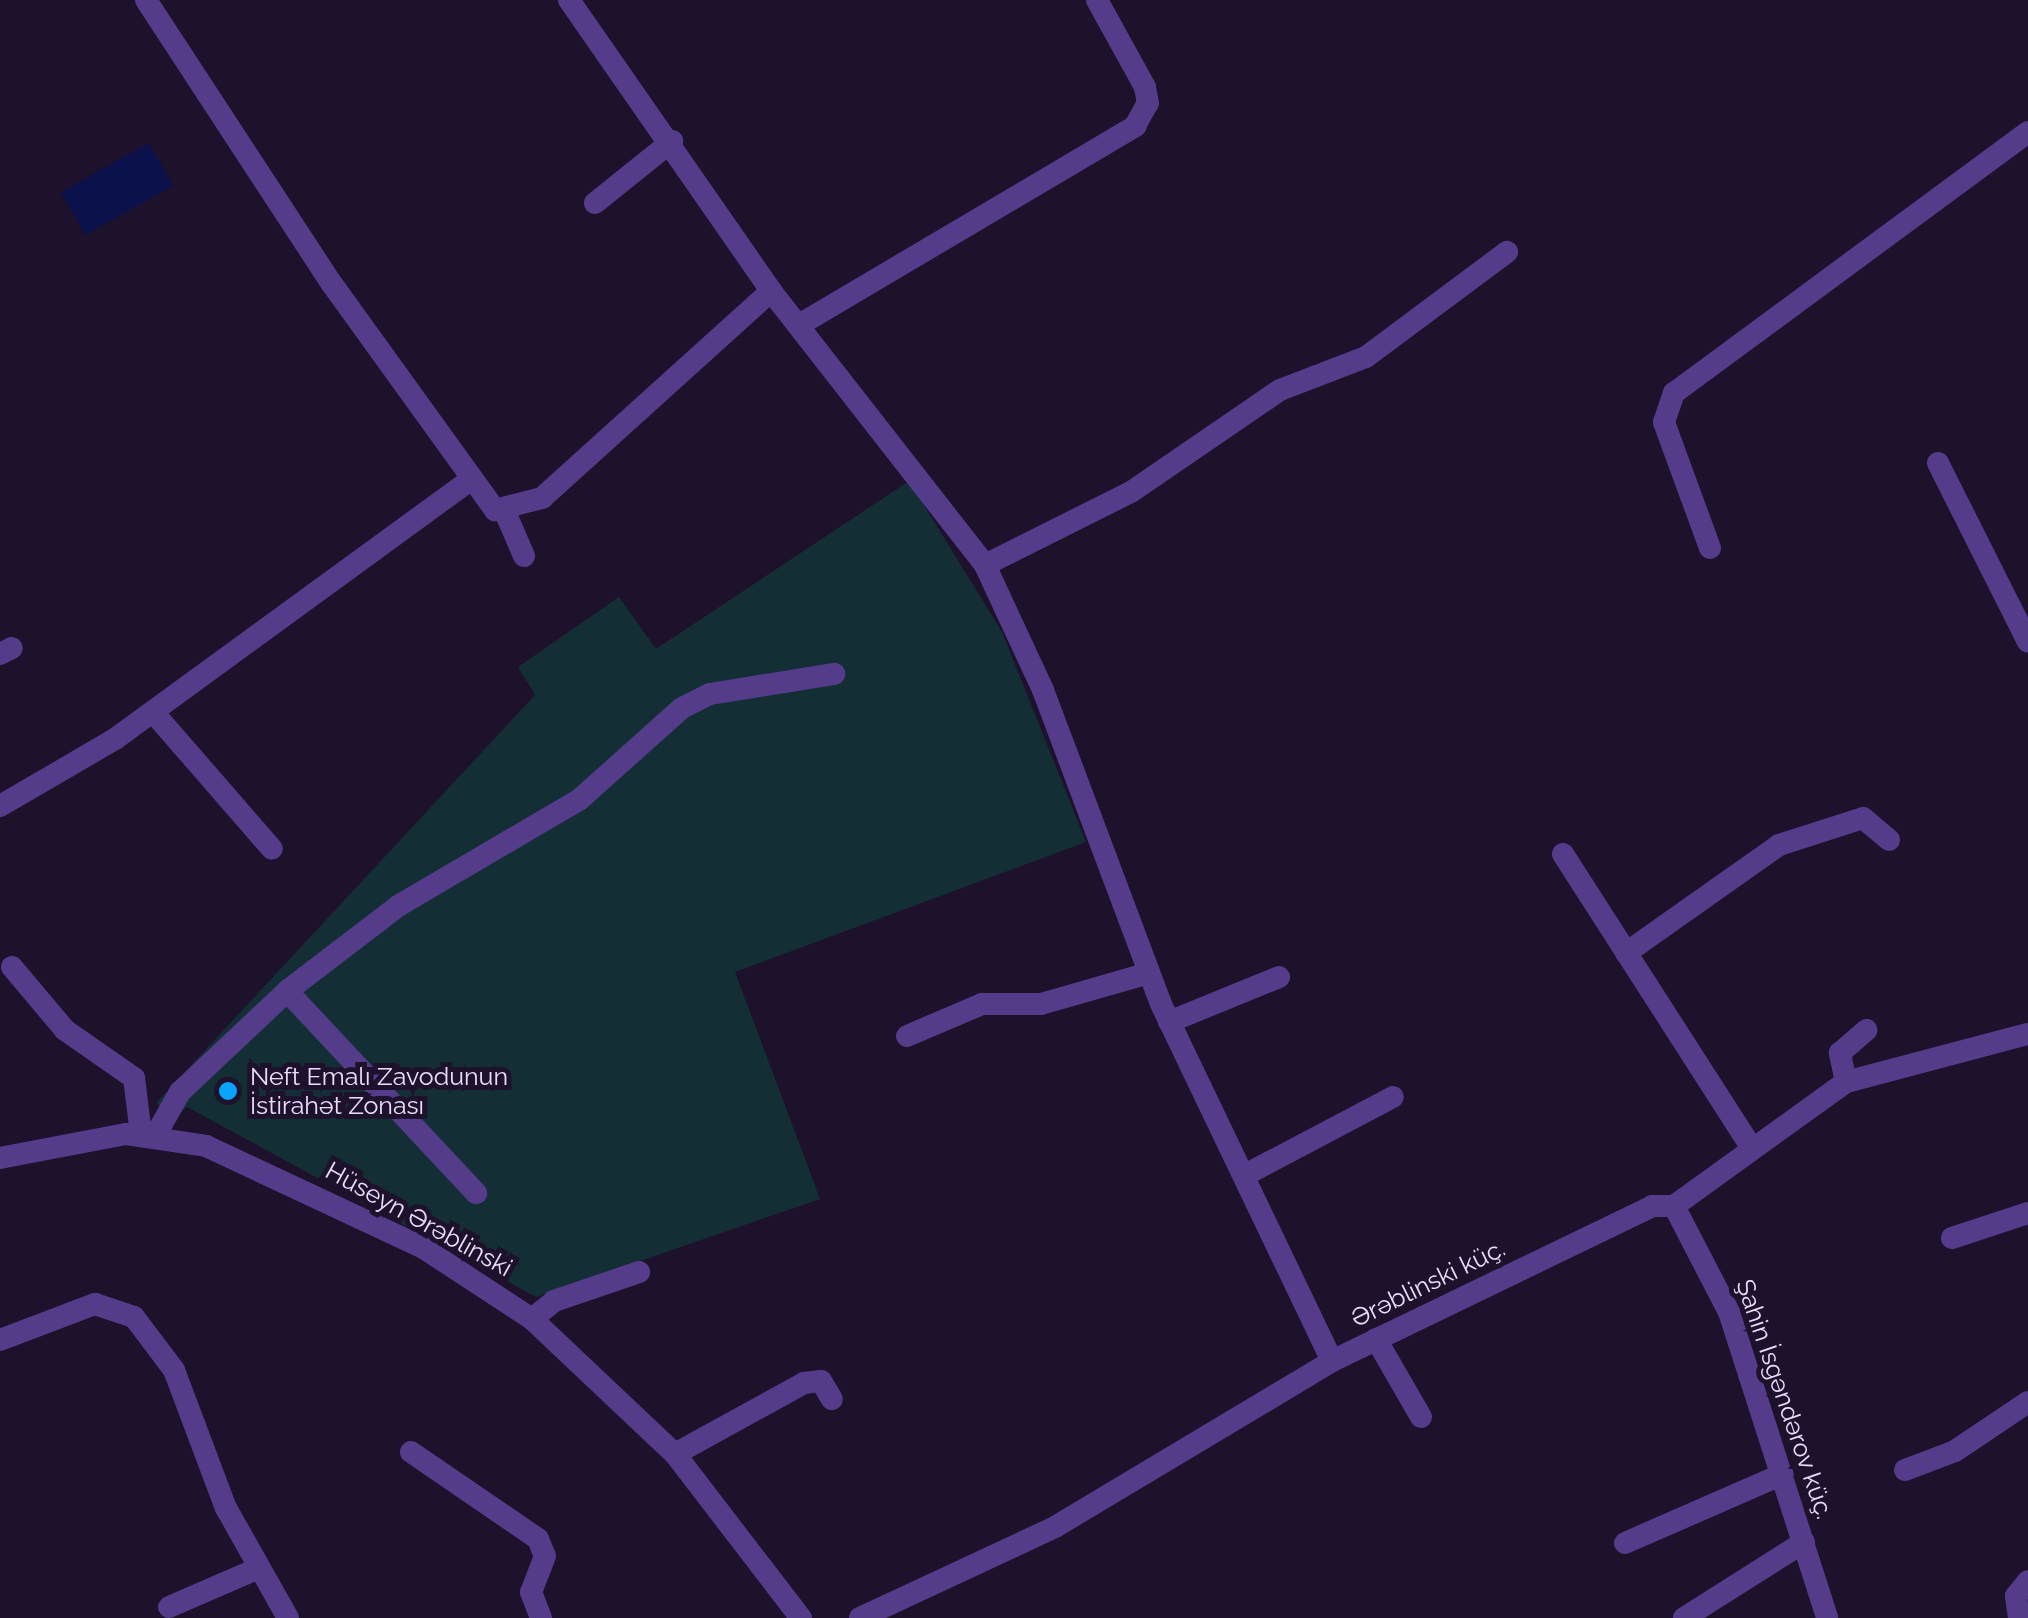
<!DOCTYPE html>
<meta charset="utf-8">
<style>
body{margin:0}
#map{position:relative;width:2028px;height:1618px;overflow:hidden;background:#1d112c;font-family:Raleway,sans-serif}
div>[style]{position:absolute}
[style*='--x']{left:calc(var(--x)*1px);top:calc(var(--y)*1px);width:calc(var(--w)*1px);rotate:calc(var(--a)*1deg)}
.green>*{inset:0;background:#142e36}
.water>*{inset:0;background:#0b114b}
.minor>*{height:22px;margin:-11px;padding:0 11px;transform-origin:11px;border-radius:11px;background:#543c8b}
.dots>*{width:28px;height:28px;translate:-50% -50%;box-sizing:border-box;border:5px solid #1d112c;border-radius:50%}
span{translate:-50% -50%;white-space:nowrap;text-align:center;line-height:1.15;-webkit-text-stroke:10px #1d112c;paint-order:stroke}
.poi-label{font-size:25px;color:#eadcff}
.left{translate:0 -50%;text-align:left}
.street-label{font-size:25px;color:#eadcff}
</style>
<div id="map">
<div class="green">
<i style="clip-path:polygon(909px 481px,1002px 632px,1086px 842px,735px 972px,820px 1199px,536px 1297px,187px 1107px,175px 1118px,156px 1103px,535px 695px,518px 667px,619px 597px,656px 649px)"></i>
</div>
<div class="water">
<i style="clip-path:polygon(149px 143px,173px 186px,85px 235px,61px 192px)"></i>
</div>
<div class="minor">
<i style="--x:146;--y:0;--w:339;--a:56.8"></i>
<i style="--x:332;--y:284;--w:279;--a:54.2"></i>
<i style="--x:495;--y:510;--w:49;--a:-14.3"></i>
<i style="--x:542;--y:498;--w:309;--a:-42.1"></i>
<i style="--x:569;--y:0;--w:354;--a:55.2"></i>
<i style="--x:771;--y:291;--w:348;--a:52"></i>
<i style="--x:985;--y:565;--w:138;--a:65.1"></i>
<i style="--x:1043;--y:690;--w:335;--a:69.4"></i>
<i style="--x:1161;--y:1004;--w:396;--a:64.4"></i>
<i style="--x:595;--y:203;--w:99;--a:-38.8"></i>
<i style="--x:799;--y:325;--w:391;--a:-30.6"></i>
<i style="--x:1135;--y:126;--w:26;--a:-61"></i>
<i style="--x:1148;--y:103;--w:16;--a:-101"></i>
<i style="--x:1145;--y:87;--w:99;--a:-118.9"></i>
<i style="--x:1938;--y:463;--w:200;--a:63.3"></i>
<i style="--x:505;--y:512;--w:48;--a:66.6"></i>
<i style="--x:1710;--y:548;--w:134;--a:-110.1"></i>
<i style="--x:1664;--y:422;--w:31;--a:-71"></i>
<i style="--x:1674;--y:393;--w:440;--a:-36.4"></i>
<i style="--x:985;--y:565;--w:163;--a:-26.6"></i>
<i style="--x:1131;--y:492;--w:181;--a:-34.4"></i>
<i style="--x:1280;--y:390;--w:92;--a:-21"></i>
<i style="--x:1366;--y:357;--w:176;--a:-36.7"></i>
<i style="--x:0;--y:654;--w:13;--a:-27"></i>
<i style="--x:153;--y:712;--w:181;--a:49"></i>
<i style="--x:0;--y:806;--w:133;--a:-30.2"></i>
<i style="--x:115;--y:739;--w:439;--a:-36.1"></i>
<i style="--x:1563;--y:854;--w:350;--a:57.3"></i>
<i style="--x:1626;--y:953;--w:187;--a:-35.2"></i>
<i style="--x:1779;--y:845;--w:88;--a:-17.8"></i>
<i style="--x:1863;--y:818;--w:34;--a:40"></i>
<i style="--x:12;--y:967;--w:82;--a:49.9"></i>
<i style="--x:65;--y:1030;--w:84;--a:34.8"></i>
<i style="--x:134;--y:1078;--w:56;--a:82.9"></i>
<i style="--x:287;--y:991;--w:277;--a:46.9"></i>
<i style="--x:1169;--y:1022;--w:119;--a:-22.2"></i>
<i style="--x:907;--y:1036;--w:82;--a:-23.1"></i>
<i style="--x:982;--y:1004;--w:59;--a:0"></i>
<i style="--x:1041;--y:1004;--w:112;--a:-16"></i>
<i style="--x:1846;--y:1082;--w:30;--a:-102"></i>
<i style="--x:1840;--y:1053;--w:35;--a:-41"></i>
<i style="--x:155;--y:1136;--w:51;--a:-60.4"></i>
<i style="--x:180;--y:1092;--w:147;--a:-43.3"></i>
<i style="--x:287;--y:991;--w:140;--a:-37.4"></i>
<i style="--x:398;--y:906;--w:210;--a:-30.4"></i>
<i style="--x:579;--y:800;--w:138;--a:-41.8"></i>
<i style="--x:682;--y:708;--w:31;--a:-27"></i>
<i style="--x:710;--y:694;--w:126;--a:-9.2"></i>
<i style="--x:0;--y:1158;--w:128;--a:-10.8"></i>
<i style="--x:126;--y:1134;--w:81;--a:8.5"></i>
<i style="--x:206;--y:1146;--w:238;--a:25.1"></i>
<i style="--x:422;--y:1247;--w:131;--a:33.2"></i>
<i style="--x:532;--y:1319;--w:197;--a:43.4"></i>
<i style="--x:675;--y:1454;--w:207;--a:52.5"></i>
<i style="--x:1245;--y:1175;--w:167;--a:-27.8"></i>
<i style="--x:1674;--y:1206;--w:119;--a:62.6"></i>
<i style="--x:1729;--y:1312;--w:321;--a:72.2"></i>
<i style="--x:1674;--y:1206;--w:212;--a:-35.8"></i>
<i style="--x:1846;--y:1082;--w:188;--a:-14.8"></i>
<i style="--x:1952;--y:1238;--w:80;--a:-18.2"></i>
<i style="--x:532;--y:1319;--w:28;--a:-39"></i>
<i style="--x:554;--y:1301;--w:90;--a:-18.8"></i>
<i style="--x:1376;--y:1339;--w:90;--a:60"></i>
<i style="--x:0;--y:1340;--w:102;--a:-20.8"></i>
<i style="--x:95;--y:1304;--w:41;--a:18.4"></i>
<i style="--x:134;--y:1317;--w:66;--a:53"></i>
<i style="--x:174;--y:1370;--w:147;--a:69.4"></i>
<i style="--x:226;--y:1508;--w:126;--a:60.6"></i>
<i style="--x:411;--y:1452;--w:154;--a:34.4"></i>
<i style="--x:538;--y:1539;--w:18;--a:68"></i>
<i style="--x:545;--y:1556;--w:39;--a:111"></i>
<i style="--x:531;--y:1592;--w:28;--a:69"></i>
<i style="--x:675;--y:1454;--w:147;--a:-28.8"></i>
<i style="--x:804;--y:1383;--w:17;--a:-7"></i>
<i style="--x:821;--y:1381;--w:21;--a:59"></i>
<i style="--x:1905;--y:1470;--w:53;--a:-20.8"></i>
<i style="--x:1955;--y:1451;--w:88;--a:-33.9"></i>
<i style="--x:1625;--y:1543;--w:172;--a:-23.6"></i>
<i style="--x:169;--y:1607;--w:98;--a:-23.4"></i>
<i style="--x:860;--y:1618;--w:215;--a:-25"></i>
<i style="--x:1055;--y:1527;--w:323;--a:-30.9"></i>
<i style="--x:1332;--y:1361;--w:356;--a:-25.8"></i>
<i style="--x:1652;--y:1206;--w:22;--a:0"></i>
<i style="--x:1684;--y:1618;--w:142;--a:-32.3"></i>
<i style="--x:2019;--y:1618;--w:22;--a:-98"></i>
<i style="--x:2016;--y:1596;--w:19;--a:-51"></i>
</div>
<div class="dots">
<i style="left:228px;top:1091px;background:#08a5ff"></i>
</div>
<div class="poi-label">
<span class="left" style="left:250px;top:1091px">Neft Emalı Zavodunun<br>İstirahət Zonası</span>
</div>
<div class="street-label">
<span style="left:419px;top:1219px;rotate:29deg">Hüseyn Ərəblinski</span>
<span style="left:1428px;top:1283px;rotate:-26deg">Ərəblinski küç.</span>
<span style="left:1785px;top:1399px;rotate:71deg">Şahin İsgəndərov küç.</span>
</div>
</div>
